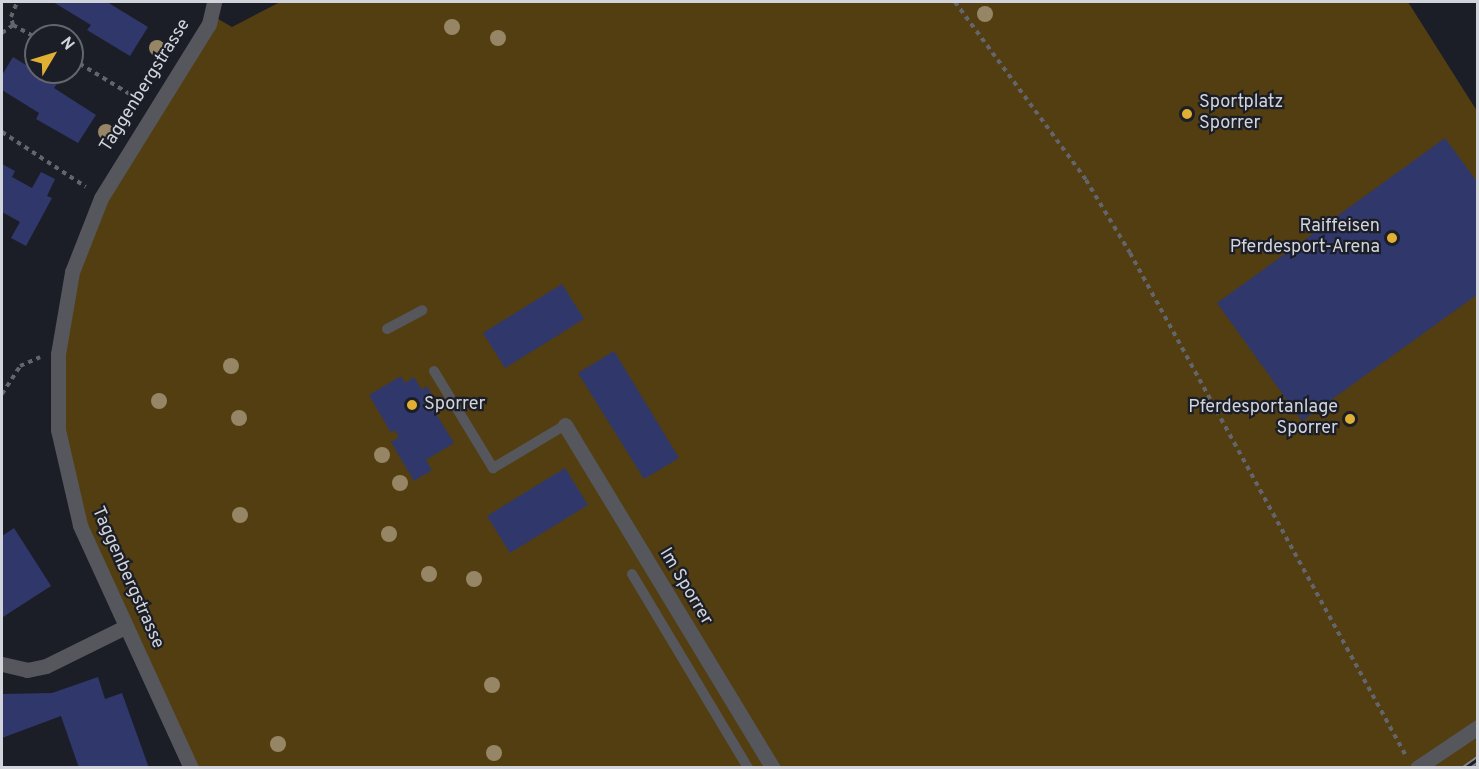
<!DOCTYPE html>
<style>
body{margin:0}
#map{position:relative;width:1479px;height:769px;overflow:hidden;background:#1b1d27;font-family:Overpass,sans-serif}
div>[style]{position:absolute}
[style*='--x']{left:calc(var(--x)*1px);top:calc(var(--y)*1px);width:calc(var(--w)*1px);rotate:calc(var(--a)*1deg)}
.green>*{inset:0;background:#523e11}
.building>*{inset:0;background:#30386b}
.path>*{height:4px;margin-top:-2px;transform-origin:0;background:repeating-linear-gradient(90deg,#63656d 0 4.5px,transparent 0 9px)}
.service>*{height:10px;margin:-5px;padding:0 5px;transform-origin:5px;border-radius:5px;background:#56575c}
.minor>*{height:15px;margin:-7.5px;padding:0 7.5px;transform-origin:7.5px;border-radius:7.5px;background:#56575c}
.tertiary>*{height:15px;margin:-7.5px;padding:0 7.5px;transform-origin:7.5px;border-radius:7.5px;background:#56575c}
.rail>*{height:7px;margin-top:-3.5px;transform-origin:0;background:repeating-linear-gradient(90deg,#1b1d27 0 14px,#7f818a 0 28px);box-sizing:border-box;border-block:2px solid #7f818a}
.trees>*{width:16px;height:16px;margin:-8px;border-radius:50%;background:#978665}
.dots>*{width:16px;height:16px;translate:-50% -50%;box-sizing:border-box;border:3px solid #1b1d27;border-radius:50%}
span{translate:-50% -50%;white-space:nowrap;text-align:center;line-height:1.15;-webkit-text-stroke:4.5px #1b1d27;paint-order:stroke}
.street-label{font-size:18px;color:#d2d4db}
.poi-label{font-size:18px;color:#d2d4db}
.left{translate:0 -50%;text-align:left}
.right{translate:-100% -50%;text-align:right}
.frame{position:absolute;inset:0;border:3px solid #d2d4db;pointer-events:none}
.north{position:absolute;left:24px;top:24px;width:60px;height:60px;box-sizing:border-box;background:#1b1d27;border:2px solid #64666f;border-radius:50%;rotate:52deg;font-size:16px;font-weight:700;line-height:24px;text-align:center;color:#d2d4db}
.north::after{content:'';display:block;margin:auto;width:21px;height:27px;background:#e1af34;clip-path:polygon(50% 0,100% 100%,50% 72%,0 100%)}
</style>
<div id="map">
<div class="green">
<i style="clip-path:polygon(280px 2px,1408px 2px,1477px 111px,1477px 767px,191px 768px,67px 478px,63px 313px,101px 198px,213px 16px,232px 27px)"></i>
</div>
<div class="building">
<i style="clip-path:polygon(53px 2px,107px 2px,148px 27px,130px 56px,87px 30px,91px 25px)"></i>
<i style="clip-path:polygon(13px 57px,57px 84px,54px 88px,96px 115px,78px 143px,36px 119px,39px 113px,2px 90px,2px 75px)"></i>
<i style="clip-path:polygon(1445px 138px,1478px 183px,1478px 294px,1302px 421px,1217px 303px)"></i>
<i style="clip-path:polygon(2px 164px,15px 171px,12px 177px,32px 188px,41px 172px,55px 179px,47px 196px,52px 198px,26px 246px,11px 238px,20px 222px,2px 212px)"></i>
<i style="clip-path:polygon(562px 284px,584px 319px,505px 368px,483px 333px)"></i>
<i style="clip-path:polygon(614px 351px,679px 458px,644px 479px,578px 373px)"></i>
<i style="clip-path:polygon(401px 376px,405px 383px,414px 377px,422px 390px,427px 386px,433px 396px,427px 399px,454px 443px,426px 460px,432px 470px,414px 481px,391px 442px,399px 437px,395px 430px,391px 433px,369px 395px)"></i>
<i style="clip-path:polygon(565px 468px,588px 505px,510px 553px,487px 516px)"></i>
<i style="clip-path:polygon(14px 528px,51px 586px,3px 617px,2px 536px)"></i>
<i style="clip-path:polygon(98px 677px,105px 699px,122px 693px,149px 768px,79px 768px,61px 716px,2px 738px,2px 694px,52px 693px)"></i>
</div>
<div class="path">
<i style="--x:955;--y:2;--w:221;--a:53.6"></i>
<i style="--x:1086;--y:180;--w:85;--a:58.9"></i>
<i style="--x:1130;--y:253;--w:572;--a:61.24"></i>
<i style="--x:13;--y:25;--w:8;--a:-104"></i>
<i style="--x:11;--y:17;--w:16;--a:-68"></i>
<i style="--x:2;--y:33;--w:14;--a:-36"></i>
<i style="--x:13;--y:25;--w:26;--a:29"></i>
<i style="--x:72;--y:59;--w:81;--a:31.3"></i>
<i style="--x:2;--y:132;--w:100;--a:33.2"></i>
<i style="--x:2;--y:394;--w:33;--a:-57"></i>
<i style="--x:20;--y:366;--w:22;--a:-24"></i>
</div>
<div class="service">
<i style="--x:387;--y:329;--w:40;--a:-28"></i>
<i style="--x:434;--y:371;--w:114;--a:58.7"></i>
<i style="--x:493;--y:468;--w:84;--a:-30.8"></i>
<i style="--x:632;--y:574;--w:226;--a:59.1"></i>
</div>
<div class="minor">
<i style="--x:565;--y:425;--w:401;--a:58.8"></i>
<i style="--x:2;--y:664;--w:26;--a:13"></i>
<i style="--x:27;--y:670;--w:19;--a:-12"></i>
<i style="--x:46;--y:666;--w:88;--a:-26.3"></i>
<i style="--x:191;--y:768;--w:267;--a:-114.6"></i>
<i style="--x:80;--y:525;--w:98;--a:-103"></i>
<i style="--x:58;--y:430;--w:76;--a:-90"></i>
<i style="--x:58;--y:354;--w:83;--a:-80.3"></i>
<i style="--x:72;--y:272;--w:79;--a:-68.6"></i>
<i style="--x:101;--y:198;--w:205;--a:-58.2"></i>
<i style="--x:209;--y:24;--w:23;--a:-77"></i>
</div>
<div class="tertiary">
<i style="--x:1417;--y:768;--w:73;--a:-33.9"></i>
</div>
<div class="rail">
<i style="--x:1465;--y:768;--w:16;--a:-35"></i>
</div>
<div class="trees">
<i style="left:985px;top:14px"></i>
<i style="left:452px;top:27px"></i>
<i style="left:498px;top:38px"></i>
<i style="left:157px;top:48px"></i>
<i style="left:106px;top:132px"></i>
<i style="left:231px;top:366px"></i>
<i style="left:159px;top:401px"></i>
<i style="left:239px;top:418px"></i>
<i style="left:382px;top:455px"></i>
<i style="left:400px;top:483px"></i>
<i style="left:240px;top:515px"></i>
<i style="left:389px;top:534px"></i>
<i style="left:429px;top:574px"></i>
<i style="left:474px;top:579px"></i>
<i style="left:492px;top:685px"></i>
<i style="left:278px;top:744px"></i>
<i style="left:494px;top:753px"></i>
</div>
<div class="dots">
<i style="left:1187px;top:114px;background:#e1af34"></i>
<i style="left:1392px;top:238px;background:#e1af34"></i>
<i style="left:412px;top:405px;background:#e1af34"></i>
<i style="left:1350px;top:419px;background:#e1af34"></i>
</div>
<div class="street-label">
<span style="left:146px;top:86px;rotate:-58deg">Taggenbergstrasse</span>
<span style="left:127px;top:578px;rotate:66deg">Taggenbergstrasse</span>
<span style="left:685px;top:587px;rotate:59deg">Im Sporrer</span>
</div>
<div class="poi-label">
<span class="left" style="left:1199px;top:114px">Sportplatz<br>Sporrer</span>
<span class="right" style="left:1380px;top:238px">Raiffeisen<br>Pferdesport-Arena</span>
<span class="left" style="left:424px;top:405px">Sporrer</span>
<span class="right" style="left:1338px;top:419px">Pferdesportanlage<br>Sporrer</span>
</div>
<div class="frame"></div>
<div class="north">N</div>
</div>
